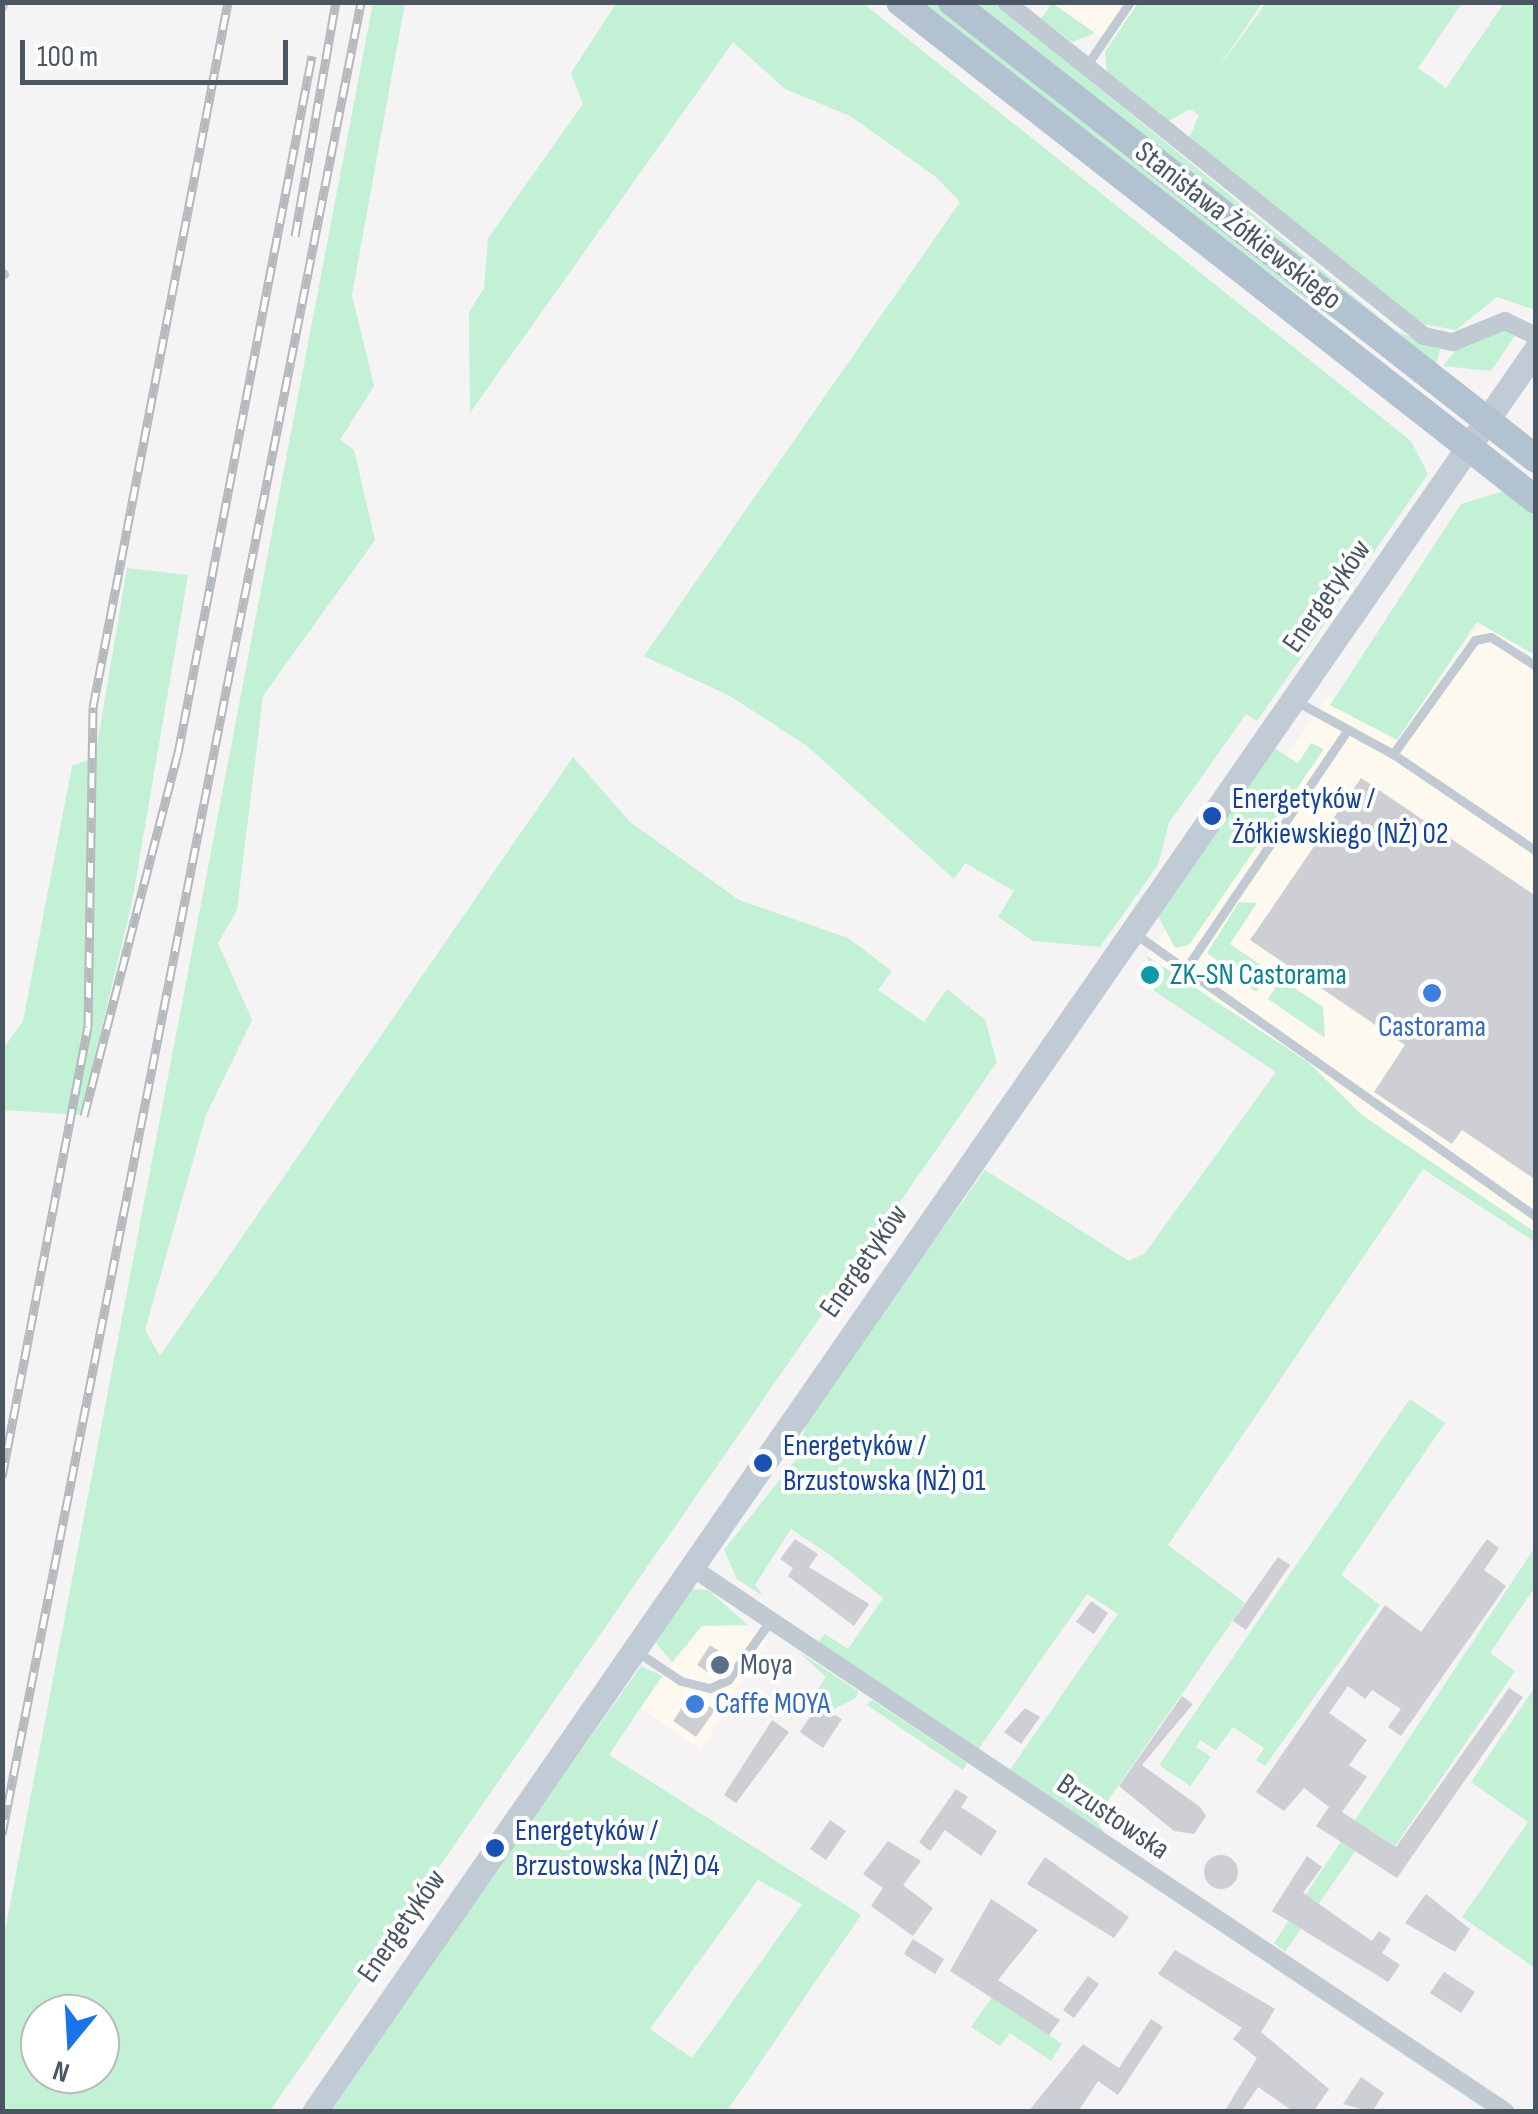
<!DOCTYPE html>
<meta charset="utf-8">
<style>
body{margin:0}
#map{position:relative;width:1538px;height:2114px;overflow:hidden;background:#f5f3f3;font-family:"Sofia Sans Condensed",sans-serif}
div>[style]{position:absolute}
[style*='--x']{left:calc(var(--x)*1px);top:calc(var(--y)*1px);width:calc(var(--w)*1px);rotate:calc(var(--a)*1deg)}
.commercial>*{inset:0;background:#fdf9ef}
.green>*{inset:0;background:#c3f1d5}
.building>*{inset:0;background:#cdcfd5}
.round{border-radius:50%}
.service>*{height:9px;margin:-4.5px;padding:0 4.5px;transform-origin:4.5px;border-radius:4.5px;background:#c1cad2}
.minor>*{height:18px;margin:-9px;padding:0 9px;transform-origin:9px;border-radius:9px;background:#c1cad2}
.secondary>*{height:25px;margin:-12.5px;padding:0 12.5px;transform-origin:12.5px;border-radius:12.5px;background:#c1cbd6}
.primary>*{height:28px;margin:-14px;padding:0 14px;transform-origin:14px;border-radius:14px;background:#b3c2d1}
.rail>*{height:9px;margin-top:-4.5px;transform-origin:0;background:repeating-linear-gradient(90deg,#fff 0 15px,#b5b8bd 0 30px);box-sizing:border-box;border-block:2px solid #b5b8bd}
.dots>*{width:28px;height:28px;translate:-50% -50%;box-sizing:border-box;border:5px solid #fff;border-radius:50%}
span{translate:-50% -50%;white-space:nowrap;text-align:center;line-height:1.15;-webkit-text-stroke:8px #fff;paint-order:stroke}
.street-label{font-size:30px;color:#4a5661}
.transit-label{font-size:30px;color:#164399}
.left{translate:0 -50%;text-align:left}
.culture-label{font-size:30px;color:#0d838f}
.shop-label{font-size:30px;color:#366cbe}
.service-label{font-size:30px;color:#4e5e75}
.frame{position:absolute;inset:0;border:5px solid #4a5661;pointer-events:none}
.north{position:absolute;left:20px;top:1994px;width:100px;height:100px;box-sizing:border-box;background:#fff;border:2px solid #b7bbc0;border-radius:50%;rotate:198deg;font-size:28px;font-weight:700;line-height:40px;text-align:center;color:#4a5661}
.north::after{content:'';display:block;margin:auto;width:35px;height:45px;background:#1a73e8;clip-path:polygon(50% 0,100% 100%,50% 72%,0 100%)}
.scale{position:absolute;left:20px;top:40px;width:268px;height:45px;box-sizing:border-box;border:5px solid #4a5661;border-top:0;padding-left:12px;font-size:30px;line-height:35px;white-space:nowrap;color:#4a5661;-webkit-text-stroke:8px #fff;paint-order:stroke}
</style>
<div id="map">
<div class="commercial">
<i style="clip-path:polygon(1051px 3px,1138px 3px,1110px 43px)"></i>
<i style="clip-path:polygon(1483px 620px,1535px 655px,1535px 1242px,1154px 991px,1147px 956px,1329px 695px,1397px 739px)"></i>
<i style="clip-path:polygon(719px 1622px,769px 1638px,701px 1750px,640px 1708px,702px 1626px)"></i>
</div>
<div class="green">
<i style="clip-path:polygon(617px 2px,863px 3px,1411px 441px,1428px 474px,1257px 721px,1246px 714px,1169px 823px,1158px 865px,1100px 947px,1033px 941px,998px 917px,1014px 891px,965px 863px,954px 879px,807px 746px,730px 696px,644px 656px,960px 202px,936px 177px,850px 116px,785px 89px,733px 42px,470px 413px,469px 312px,484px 288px,488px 238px,583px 104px,571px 73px)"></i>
<i style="clip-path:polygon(evenodd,373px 3px,405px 3px,352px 295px,374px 386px,340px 440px,354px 450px,375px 540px,263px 696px,237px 910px,218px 943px,252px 1020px,206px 1115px,145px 1330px,160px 1356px,573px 757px,630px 822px,739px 900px,848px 938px,892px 971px,878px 990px,924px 1022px,947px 989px,985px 1020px,997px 1062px,270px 2111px,3px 2111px,3px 1941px,373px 3px,40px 2014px,100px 2014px,100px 2074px,40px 2074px,40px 2014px)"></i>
<i style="clip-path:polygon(916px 3px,936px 3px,1422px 382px,1221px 239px)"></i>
<i style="clip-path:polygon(971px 3px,995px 3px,1396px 331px,1440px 349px,1435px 368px)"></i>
<i style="clip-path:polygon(1052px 3px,1095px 33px,1072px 42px,1041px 19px)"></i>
<i style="clip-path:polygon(1138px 3px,1262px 3px,1215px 73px,1266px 3px,1462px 3px,1418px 68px,1446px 88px,1504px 3px,1535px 3px,1535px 310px,1497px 297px,1456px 330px,1417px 323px,1189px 138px,1199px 115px,1190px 109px,1169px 121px,1107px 71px,1105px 52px)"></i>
<i style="clip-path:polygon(1504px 330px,1518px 331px,1491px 371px,1443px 366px,1457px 349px)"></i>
<i style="clip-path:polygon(1507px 490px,1535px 512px,1535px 655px,1477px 622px,1397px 740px,1330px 705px,1461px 504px)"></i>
<i style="clip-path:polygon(127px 568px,188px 575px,132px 902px,81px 1115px,3px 1110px,3px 1049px,23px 1021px,72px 766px,95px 757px)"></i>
<i style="clip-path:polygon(1311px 743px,1324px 749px,1189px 945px,1175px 948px,1158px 916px,1274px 748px,1298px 763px)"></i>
<i style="clip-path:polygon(1239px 902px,1257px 903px,1230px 944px,1270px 971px,1256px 992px,1207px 953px)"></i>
<i style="clip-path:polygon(1147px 956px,1308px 1062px,1362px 1115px,1535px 1232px,1535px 1242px,1423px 1169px,1168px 1545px,1245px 1603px,1095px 1819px,1105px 1834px,1009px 1771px,1118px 1614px,1087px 1594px,978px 1750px,817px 1643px,825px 1634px,848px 1649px,883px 1598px,830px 1555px,791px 1529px,755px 1585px,763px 1596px,737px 1579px,724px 1550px,797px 1458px,808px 1416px,985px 1170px,1129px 1261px,1145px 1253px,1276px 1072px,1154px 991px)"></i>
<i style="clip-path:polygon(1281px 979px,1323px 1007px,1325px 1038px,1268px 999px)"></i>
<i style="clip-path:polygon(1410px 1399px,1445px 1423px,1341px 1575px,1380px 1605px,1265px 1766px,1256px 1761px,1264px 1748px,1233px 1727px,1216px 1750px,1200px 1740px,1196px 1747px,1211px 1757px,1190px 1786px,1159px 1765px)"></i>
<i style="clip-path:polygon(1535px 1547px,1535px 1587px,1490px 1653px,1515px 1671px,1395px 1846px,1370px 1830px,1285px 1952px,1274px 1943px)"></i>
<i style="clip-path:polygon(690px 1589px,708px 1590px,748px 1625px,702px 1626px,672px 1662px,654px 1641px)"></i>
<i style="clip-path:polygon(799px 1652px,858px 1691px,856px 1698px,830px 1711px,811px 1699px,826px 1677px)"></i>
<i style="clip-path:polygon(evenodd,641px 1666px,662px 1676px,609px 1755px,861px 1915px,727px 2111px,325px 2112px,641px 1666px,758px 1880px,802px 1904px,692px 2058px,650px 2029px,758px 1880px)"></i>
<i style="clip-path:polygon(1535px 1687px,1536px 1968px,1535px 1968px,1462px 1917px,1528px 1822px,1471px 1782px)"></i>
<i style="clip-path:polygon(872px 1700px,967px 1763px,963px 1770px,867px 1705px)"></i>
<i style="clip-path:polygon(993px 1996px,1062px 2044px,1051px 2061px,1010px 2033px,1000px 2046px,971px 2027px)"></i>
</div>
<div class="building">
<i style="clip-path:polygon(1361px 778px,1536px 896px,1536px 1180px,1462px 1130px,1452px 1144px,1374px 1092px,1405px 1045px,1250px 940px)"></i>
<i style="clip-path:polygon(795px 1539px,818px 1554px,809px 1567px,869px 1604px,854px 1626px,788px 1576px,793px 1568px,780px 1559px)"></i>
<i style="clip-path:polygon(1487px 1539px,1499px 1548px,1484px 1570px,1506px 1586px,1401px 1736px,1388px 1727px,1401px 1709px,1372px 1690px,1365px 1699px,1348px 1686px,1329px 1713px,1367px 1740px,1349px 1765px,1367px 1777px,1342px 1812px,1396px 1847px,1509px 1688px,1523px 1697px,1397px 1878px,1316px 1826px,1329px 1807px,1304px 1788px,1284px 1811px,1256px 1792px,1385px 1605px,1421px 1632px)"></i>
<i style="clip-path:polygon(1278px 1557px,1290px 1565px,1246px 1630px,1233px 1621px)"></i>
<i style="clip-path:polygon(1091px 1601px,1108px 1613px,1094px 1634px,1076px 1622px)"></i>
<i style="clip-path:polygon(710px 1645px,732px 1660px,715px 1677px,697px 1665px)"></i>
<i style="clip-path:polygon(691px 1694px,715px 1710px,696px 1737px,673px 1721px)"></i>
<i style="clip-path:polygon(1182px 1696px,1193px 1704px,1142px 1765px,1200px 1807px,1206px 1816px,1194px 1834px,1174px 1831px,1119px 1786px)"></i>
<i style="clip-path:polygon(817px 1706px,842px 1719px,823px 1748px,800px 1732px)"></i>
<i style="clip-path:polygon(1025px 1708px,1040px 1717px,1021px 1744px,1004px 1732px)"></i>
<i style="clip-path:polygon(772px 1720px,789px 1732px,736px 1803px,724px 1795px)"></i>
<i style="clip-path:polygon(956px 1789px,968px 1797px,961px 1807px,997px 1831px,981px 1856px,945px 1830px,930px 1851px,919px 1842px)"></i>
<i style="clip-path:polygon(830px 1820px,846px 1831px,826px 1860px,810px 1849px)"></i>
<i style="clip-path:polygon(888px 1841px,921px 1861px,903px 1885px,933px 1908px,913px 1936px,871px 1906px,883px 1888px,863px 1874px)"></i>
<i class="round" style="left:1204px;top:1855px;width:34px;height:34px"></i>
<i style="clip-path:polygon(1307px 1856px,1322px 1867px,1303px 1893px,1372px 1941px,1379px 1931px,1391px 1939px,1382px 1953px,1400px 1965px,1388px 1982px,1272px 1911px)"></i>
<i style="clip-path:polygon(1045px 1857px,1129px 1917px,1114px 1938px,1027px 1884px)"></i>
<i style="clip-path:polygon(1426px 1894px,1470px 1929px,1455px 1952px,1405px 1923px)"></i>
<i style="clip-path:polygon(991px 1899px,1038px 1930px,998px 1980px,1060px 2020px,1049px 2035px,950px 1971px)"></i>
<i style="clip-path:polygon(913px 1939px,944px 1959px,935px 1974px,904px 1954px)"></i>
<i style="clip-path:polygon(1175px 1950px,1275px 2009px,1261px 2032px,1329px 2089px,1313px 2112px,1294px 2112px,1258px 2087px,1241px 2112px,1224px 2112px,1257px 2058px,1233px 2039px,1242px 2028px,1158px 1974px)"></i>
<i style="clip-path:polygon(1444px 1972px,1475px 1992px,1461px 2013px,1430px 1993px)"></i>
<i style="clip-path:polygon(1088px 1976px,1099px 1984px,1074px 2018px,1063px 2010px)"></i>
<i style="clip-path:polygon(1151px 2019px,1163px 2027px,1118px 2095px,1098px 2081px,1078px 2112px,1028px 2112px,1083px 2044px,1119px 2068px)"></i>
<i style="clip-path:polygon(1361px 2077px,1384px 2093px,1372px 2112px,1343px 2104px)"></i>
</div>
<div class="service">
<i style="--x:2;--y:7;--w:5;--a:-68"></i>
<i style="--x:1087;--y:65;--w:76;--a:-55.7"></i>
<i style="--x:2;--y:272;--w:3;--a:45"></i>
<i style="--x:1296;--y:701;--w:111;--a:28.7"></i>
<i style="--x:1393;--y:754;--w:173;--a:34.1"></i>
<i style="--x:1393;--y:754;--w:140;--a:-54.3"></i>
<i style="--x:1475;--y:640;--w:16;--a:-11"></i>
<i style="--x:1491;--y:637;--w:54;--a:32.8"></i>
<i style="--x:1134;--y:933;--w:492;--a:35.2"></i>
<i style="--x:1187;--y:967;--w:282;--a:-55.9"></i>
<i style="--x:636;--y:1651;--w:54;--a:33.7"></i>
<i style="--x:681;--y:1681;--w:30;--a:14"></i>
<i style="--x:710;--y:1688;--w:20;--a:-24"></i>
<i style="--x:728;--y:1680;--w:72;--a:-54.6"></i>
</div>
<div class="minor">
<i style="--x:1006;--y:2;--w:535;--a:38.63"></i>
<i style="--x:1424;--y:336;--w:30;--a:12"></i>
<i style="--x:1453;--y:342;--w:56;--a:-22"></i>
<i style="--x:1505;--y:321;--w:34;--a:26"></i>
<i style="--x:691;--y:1567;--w:980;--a:33.77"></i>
</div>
<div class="secondary">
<i style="--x:314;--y:2112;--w:2145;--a:-55.27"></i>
</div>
<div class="primary">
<i style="--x:900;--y:2;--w:808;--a:38.06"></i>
<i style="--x:952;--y:2;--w:742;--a:38.04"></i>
</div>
<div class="rail">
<i style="--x:295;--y:236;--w:238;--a:-80.1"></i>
<i style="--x:84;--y:1116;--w:375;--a:-75.5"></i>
<i style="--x:178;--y:753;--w:710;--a:-79.12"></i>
<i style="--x:2;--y:1477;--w:458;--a:-79.2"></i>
<i style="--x:88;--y:1027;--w:320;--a:-89.1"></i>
<i style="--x:93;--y:707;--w:718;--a:-79.16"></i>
<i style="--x:2;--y:1834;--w:1867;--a:-78.91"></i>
</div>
<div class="dots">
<i style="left:1212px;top:816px;background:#1a4fb4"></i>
<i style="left:1150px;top:975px;background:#0f9aa8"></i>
<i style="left:1432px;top:993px;background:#3f7fe0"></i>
<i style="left:763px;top:1463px;background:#1a4fb4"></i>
<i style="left:720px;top:1665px;background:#5c6f8a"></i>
<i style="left:695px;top:1704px;background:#3f7fe0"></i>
<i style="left:495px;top:1848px;background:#1a4fb4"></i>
</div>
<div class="street-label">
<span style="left:1238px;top:226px;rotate:38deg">Stanisława Żółkiewskiego</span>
<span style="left:1327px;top:596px;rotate:-55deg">Energetyków</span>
<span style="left:864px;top:1261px;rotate:-55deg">Energetyków</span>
<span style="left:1113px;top:1817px;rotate:34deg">Brzustowska</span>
<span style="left:402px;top:1926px;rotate:-55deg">Energetyków</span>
</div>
<div class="transit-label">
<span class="left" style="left:1232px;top:816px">Energetyków /<br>Żółkiewskiego (NŻ) 02</span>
<span class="left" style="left:783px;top:1463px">Energetyków /<br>Brzustowska (NŻ) 01</span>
<span class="left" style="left:515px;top:1848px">Energetyków /<br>Brzustowska (NŻ) 04</span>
</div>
<div class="culture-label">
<span class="left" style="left:1170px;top:975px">ZK-SN Castorama</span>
</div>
<div class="shop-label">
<span style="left:1432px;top:1027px">Castorama</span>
<span class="left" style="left:715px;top:1704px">Caffe MOYA</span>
</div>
<div class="service-label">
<span class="left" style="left:740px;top:1665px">Moya</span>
</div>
<div class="frame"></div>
<div class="north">N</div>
<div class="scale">100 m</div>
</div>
